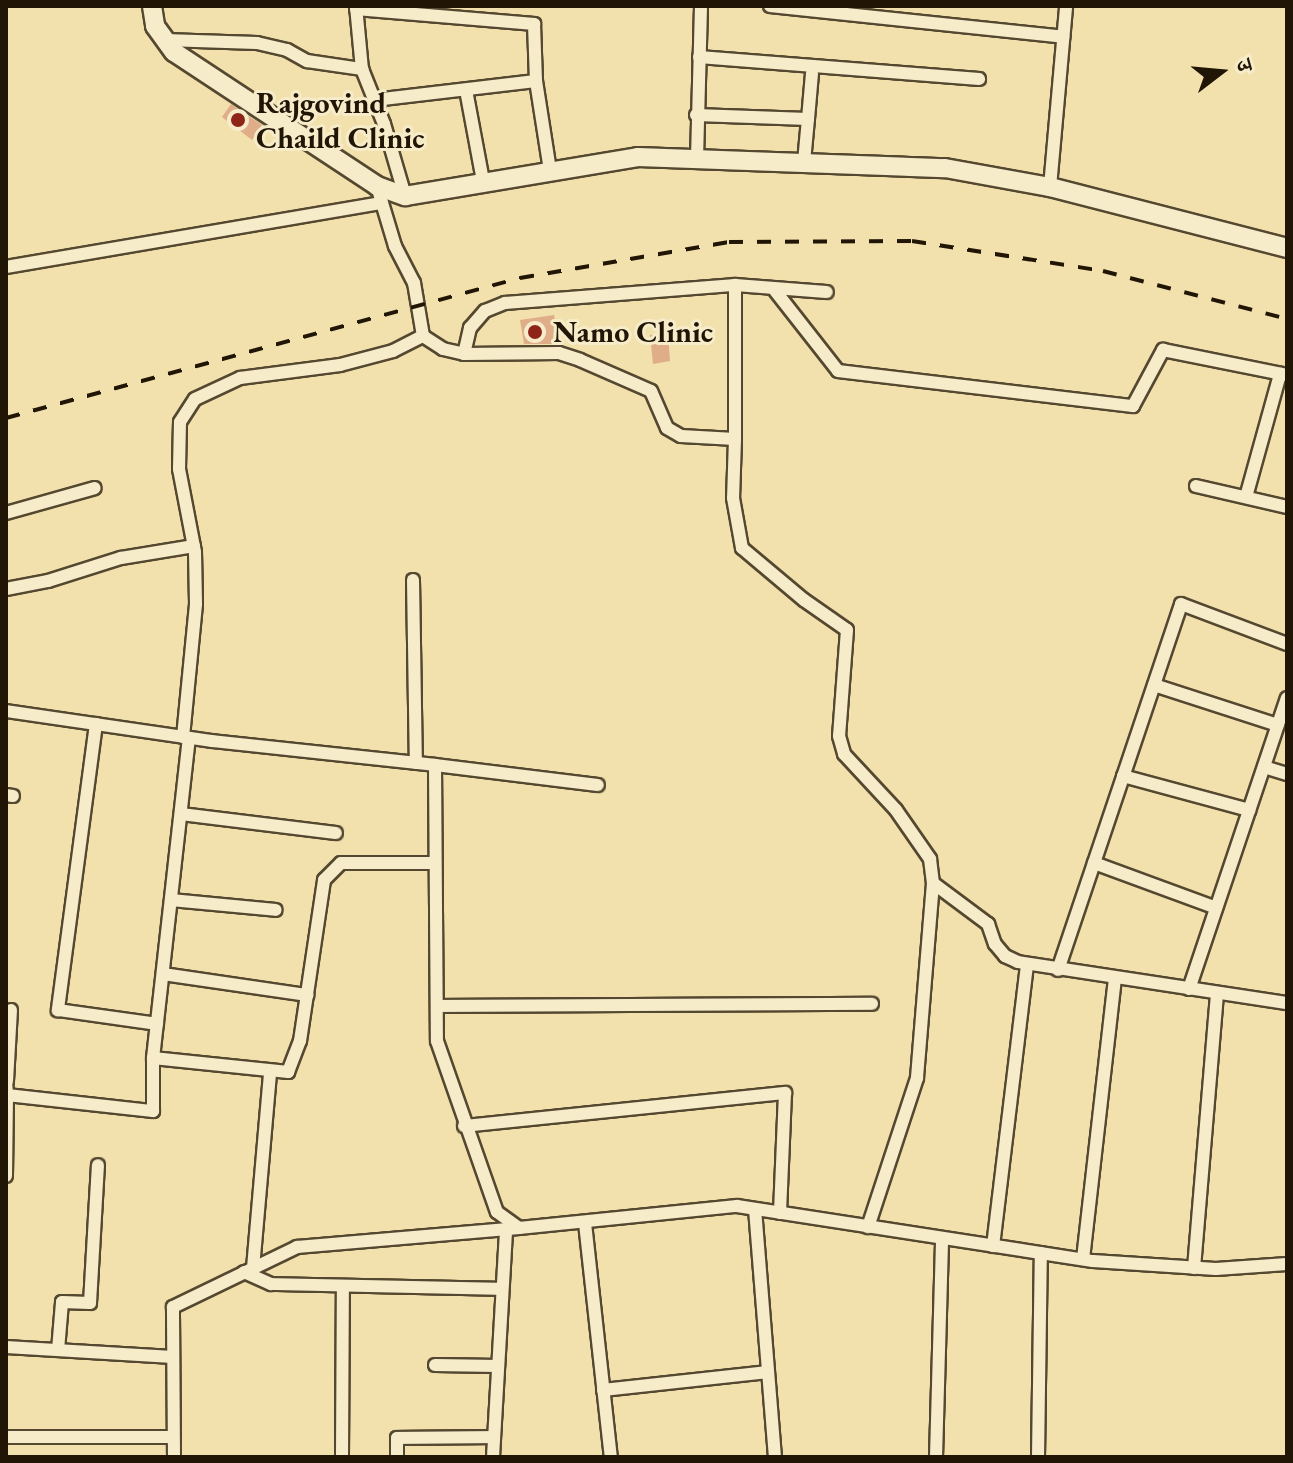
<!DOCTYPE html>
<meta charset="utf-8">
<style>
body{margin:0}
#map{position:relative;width:1293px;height:1463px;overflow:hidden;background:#f2e1ad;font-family:"EB Garamond","Noto Serif Devanagari",serif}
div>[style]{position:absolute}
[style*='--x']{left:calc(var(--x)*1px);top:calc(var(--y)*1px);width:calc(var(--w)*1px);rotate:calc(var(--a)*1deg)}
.building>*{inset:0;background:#e0ad89}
.roads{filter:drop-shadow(2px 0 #554830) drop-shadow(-2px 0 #554830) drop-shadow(0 2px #554830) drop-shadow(0 -2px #554830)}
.street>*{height:12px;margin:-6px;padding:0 6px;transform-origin:6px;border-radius:6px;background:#f7ecca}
.secondary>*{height:18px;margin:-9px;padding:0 9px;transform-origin:9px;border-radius:9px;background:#f7ecca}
.rail>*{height:4px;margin-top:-2px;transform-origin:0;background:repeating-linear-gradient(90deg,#211506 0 14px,transparent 0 28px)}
.dots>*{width:22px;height:22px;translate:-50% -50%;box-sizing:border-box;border:4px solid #f7ecca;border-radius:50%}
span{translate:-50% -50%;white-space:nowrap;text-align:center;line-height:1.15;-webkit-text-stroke:6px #f7ecca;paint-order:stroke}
.poi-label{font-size:30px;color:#211506;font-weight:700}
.left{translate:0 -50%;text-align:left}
.frame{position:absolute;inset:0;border:8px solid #211506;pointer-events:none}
.north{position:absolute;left:1181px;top:32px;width:80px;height:80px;-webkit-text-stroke:6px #f7ecca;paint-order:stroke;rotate:74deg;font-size:22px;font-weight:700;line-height:32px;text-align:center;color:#211506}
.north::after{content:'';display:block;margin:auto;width:28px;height:36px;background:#211506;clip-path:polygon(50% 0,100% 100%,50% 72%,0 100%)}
</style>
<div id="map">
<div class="building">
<i style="clip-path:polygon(231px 104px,262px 125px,252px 140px,222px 117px)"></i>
<i style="clip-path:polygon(554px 315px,559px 344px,524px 344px,520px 320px)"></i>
<i style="clip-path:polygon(668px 333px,670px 361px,653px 364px,650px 335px)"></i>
</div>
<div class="roads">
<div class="street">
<i style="--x:356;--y:6;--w:63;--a:84.6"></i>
<i style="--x:362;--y:69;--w:59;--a:68.2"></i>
<i style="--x:384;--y:124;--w:75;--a:73.7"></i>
<i style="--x:770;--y:6;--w:295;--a:6"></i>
<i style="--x:356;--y:9;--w:179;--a:4.8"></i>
<i style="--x:534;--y:24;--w:57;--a:88"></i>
<i style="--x:536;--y:81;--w:90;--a:81.1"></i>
<i style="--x:165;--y:40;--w:92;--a:1.9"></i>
<i style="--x:257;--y:43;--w:31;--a:13"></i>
<i style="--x:287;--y:50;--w:23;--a:29"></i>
<i style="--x:307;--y:61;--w:56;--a:8.3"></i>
<i style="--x:699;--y:57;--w:281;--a:4.5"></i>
<i style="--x:466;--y:90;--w:93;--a:79.4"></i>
<i style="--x:374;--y:100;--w:163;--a:-6.7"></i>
<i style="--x:696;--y:115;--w:112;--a:2"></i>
<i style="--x:808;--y:119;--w:46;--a:-85"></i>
<i style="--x:697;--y:159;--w:153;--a:-88.5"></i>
<i style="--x:804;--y:162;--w:43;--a:-84.7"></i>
<i style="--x:1050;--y:187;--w:182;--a:-84.9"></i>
<i style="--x:6;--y:267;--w:381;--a:-9.7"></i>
<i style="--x:735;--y:285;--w:154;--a:90"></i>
<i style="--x:773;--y:288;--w:105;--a:51.9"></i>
<i style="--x:838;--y:371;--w:297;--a:6.8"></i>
<i style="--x:1133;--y:406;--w:64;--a:-61.8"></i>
<i style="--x:1163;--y:350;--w:126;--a:11.4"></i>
<i style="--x:423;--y:336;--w:24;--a:33"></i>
<i style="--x:443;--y:349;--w:22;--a:13"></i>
<i style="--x:464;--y:354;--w:95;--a:-0.6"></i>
<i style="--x:559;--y:353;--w:22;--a:18"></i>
<i style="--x:580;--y:360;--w:77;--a:23.6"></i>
<i style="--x:651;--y:391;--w:40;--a:66.6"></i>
<i style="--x:667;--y:428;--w:16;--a:30"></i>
<i style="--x:681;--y:436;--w:54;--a:3.2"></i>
<i style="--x:735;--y:439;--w:59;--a:91.9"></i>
<i style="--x:733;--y:498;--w:51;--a:79.8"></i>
<i style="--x:742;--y:548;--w:81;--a:40"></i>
<i style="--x:804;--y:600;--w:52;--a:34.9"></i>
<i style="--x:847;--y:630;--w:106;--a:94.3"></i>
<i style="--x:839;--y:736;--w:19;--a:74"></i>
<i style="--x:844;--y:754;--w:76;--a:47.1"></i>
<i style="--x:896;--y:810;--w:60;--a:55.2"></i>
<i style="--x:930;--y:859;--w:24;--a:83"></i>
<i style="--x:933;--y:883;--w:196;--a:94.7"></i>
<i style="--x:917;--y:1078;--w:157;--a:108.2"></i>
<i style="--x:464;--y:354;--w:27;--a:-77"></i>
<i style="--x:470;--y:328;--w:23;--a:-49"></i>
<i style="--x:485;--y:311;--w:22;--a:-22"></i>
<i style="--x:505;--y:303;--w:231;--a:-4.5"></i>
<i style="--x:735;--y:285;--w:92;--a:4.4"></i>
<i style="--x:1196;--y:486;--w:93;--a:13"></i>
<i style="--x:1246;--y:497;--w:128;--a:-74.5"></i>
<i style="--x:6;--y:513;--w:92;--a:-15.7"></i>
<i style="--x:413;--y:580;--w:183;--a:89.1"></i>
<i style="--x:6;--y:589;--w:43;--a:-10.8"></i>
<i style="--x:48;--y:581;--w:77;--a:-17.5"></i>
<i style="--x:121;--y:558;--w:74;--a:-9.3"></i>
<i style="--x:1154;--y:685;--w:130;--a:17.9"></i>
<i style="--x:6;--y:711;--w:208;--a:8.3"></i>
<i style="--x:212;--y:741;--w:224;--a:6.1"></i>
<i style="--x:435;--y:765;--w:276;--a:89.6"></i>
<i style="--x:437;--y:1041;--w:181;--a:70.7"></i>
<i style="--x:497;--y:1212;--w:27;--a:36"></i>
<i style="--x:519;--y:1228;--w:219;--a:-5.8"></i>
<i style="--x:737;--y:1206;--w:360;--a:8.8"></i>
<i style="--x:1093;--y:1261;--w:123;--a:3.7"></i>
<i style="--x:1216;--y:1269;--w:71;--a:-4"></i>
<i style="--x:96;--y:724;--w:289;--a:97.6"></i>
<i style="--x:58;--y:1010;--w:100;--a:8"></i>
<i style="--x:183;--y:737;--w:134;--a:-84.4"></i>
<i style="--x:196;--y:604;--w:52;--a:-91.1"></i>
<i style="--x:195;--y:552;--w:85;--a:-100.9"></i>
<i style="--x:179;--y:469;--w:47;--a:-88.8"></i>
<i style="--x:180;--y:422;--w:27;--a:-57"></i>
<i style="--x:195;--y:399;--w:50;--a:-25"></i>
<i style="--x:240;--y:378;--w:101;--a:-7.4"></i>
<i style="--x:340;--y:365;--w:55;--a:-14.8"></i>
<i style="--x:393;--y:351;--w:34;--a:-27"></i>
<i style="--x:423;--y:336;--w:54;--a:-99.6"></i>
<i style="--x:414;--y:283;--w:42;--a:-117.2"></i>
<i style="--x:395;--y:246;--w:63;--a:-106.7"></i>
<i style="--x:435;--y:765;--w:164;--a:7"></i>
<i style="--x:1264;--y:767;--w:24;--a:17"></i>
<i style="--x:1123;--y:776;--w:131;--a:15.1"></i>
<i style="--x:6;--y:795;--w:7;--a:8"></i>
<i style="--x:181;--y:814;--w:156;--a:7"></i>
<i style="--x:1094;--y:863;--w:130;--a:20.2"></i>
<i style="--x:933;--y:883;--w:69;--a:36.7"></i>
<i style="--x:988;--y:924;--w:21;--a:71"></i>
<i style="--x:995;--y:944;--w:16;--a:50"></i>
<i style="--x:1005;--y:956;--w:14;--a:25"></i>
<i style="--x:1018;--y:962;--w:272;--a:8.7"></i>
<i style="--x:171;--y:900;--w:105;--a:5.4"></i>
<i style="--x:1058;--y:970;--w:386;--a:-71.4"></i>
<i style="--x:1181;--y:604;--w:113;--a:20.7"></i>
<i style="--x:163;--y:974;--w:146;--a:8.3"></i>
<i style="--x:1189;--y:989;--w:307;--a:-71.4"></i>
<i style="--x:437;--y:1006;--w:435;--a:-0.3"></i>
<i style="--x:153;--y:1058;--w:136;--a:5.9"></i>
<i style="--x:288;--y:1072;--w:33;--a:-69"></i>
<i style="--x:300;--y:1041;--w:163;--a:-81.5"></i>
<i style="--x:324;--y:880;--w:24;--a:-45"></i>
<i style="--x:341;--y:863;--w:94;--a:0"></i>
<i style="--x:6;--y:1081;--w:14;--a:86"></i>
<i style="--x:7;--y:1095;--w:147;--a:6.3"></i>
<i style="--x:153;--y:1111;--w:53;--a:-90"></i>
<i style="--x:153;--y:1058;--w:322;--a:-83.6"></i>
<i style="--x:7;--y:1081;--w:71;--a:-86.8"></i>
<i style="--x:464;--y:1126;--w:323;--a:-5.9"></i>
<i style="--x:785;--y:1093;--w:120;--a:92.4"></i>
<i style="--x:6;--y:1176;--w:81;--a:-89.3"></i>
<i style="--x:755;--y:1209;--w:249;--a:85.4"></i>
<i style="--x:585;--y:1223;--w:235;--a:83.7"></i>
<i style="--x:993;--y:1246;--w:284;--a:-83.1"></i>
<i style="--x:1083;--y:1259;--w:283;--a:-83.5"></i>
<i style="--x:253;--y:1268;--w:197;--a:-85"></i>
<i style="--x:1194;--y:1268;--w:276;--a:-85.2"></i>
<i style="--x:244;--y:1272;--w:30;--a:24"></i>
<i style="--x:271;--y:1284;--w:231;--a:1.2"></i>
<i style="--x:6;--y:1347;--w:167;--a:3.4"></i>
<i style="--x:58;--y:1350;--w:48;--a:-85.2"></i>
<i style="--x:62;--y:1302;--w:28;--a:2"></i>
<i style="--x:90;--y:1303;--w:138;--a:-86.7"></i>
<i style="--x:435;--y:1365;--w:63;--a:0.9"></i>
<i style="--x:603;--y:1390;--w:166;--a:-6.2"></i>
<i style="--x:6;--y:1437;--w:167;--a:0"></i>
<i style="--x:174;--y:1457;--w:150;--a:-90.4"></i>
<i style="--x:173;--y:1307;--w:138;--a:-25.8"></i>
<i style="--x:297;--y:1247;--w:223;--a:-4.9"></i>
<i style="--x:342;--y:1457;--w:171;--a:-89.7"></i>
<i style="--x:397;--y:1457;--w:19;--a:-90"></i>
<i style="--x:397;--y:1438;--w:96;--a:-0.6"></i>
<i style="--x:493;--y:1457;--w:227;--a:-86.7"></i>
<i style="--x:936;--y:1457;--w:219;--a:-88.4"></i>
<i style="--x:1038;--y:1457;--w:204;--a:-89.2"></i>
</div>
<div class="secondary">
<i style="--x:152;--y:6;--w:20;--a:81"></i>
<i style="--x:155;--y:26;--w:32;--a:54"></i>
<i style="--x:174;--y:52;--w:243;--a:33.4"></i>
<i style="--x:377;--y:186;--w:30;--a:20"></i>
<i style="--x:405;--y:196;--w:236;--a:-9.5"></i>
<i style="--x:638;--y:157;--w:307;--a:2.1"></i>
<i style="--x:945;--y:168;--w:107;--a:10.3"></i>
<i style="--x:1050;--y:187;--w:245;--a:14.4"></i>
</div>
</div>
<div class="rail">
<i style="--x:6;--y:418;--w:533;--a:-15.24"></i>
<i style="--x:520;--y:278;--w:212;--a:-9.8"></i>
<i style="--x:729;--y:242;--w:183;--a:-0.3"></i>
<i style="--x:912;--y:241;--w:193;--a:8.9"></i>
<i style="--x:1103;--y:271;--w:190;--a:14.6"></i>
</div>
<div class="dots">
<i style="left:238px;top:120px;background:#8f2418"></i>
<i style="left:535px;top:332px;background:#8f2418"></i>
</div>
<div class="poi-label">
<span class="left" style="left:256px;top:120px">Rajgovind<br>Chaild Clinic</span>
<span class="left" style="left:553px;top:332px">Namo Clinic</span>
</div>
<div class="frame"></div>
<div class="north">उ</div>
</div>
